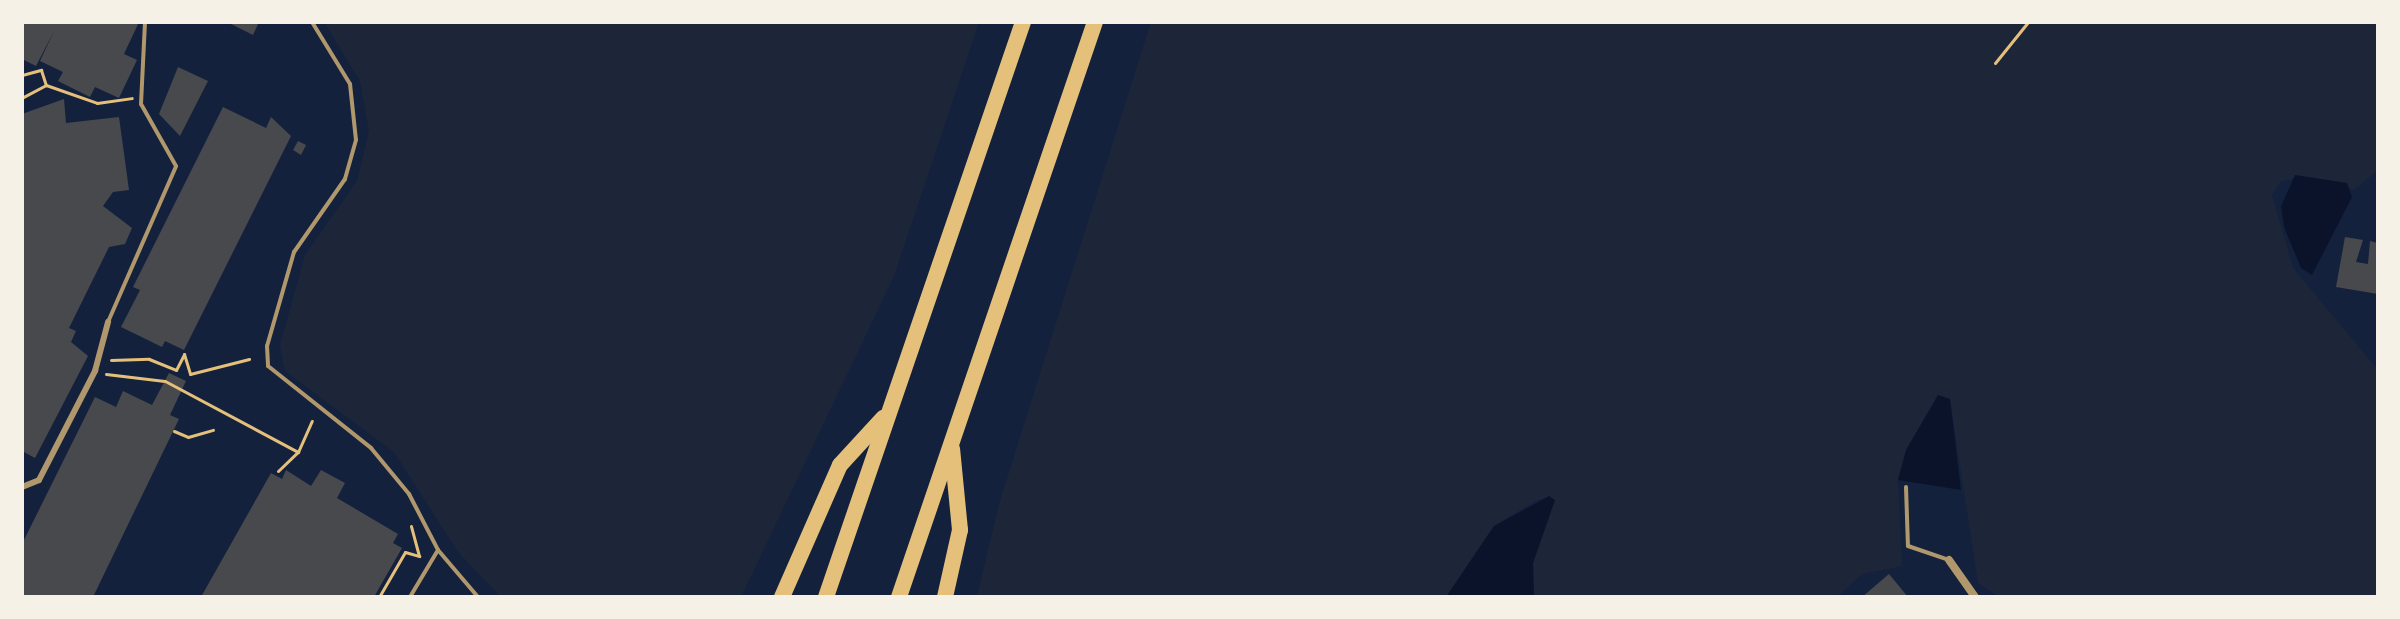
<!DOCTYPE html>
<style>
body{margin:0}
#map{position:relative;width:2400px;height:619px;overflow:hidden;background:#14213d;font-family:"Exo 2",sans-serif}
div>[style]{position:absolute}
[style*='--x']{left:calc(var(--x)*1px);top:calc(var(--y)*1px);width:calc(var(--w)*1px);rotate:calc(var(--a)*1deg)}
.green>*{inset:0;background:#1d2539}
.water>*{inset:0;background:#0b132b}
.building>*{inset:0;background:#48494c}
.path>*{height:3px;margin:-1.5px;padding:0 1.5px;transform-origin:1.5px;border-radius:1.5px;background:#e5c07b}
.service>*{height:4px;margin:-2px;padding:0 2px;transform-origin:2px;border-radius:2px;background:#b1986c}
.pedestrian>*{height:6px;margin:-3px;padding:0 3px;transform-origin:3px;border-radius:3px;background:#b1986c}
.minor>*{height:8px;margin:-4px;padding:0 4px;transform-origin:4px;border-radius:4px;background:#b1986c}
.motorway>*{height:16px;margin:-8px;padding:0 8px;transform-origin:8px;border-radius:8px;background:#e5c07b}
span{translate:-50% -50%;white-space:nowrap;text-align:center;line-height:1.15;-webkit-text-stroke:7px #f6f1e7;paint-order:stroke}
.frame{position:absolute;inset:0;border:24px solid #f6f1e7;pointer-events:none}
</style>
<div id="map">
<div class="green">
<i style="clip-path:polygon(324px 22px,979px 22px,894px 276px,741px 597px,501px 597px,458px 552px,394px 452px,285px 371px,280px 345px,305px 255px,357px 181px,369px 131px,360px 81px)"></i>
<i style="clip-path:polygon(1151px 22px,2378px 22px,2378px 170px,2354px 190px,2312px 177px,2281px 181px,2272px 195px,2293px 268px,2378px 370px,2378px 597px,1999px 597px,1978px 583px,1950px 399px,1898px 480px,1902px 566px,1862px 574px,1837px 597px,1534px 597px,1533px 563px,1555px 500px,1539px 499px,1494px 526px,1446px 597px,977px 597px,999px 504px)"></i>
</div>
<div class="water">
<i style="clip-path:polygon(2295px 175px,2347px 183px,2352px 197px,2312px 275px,2301px 268px,2284px 227px,2281px 206px)"></i>
<i style="clip-path:polygon(1938px 395px,1950px 399px,1961px 490px,1898px 480px,1906px 450px)"></i>
<i style="clip-path:polygon(1549px 496px,1555px 500px,1533px 563px,1534px 597px,1446px 597px,1494px 526px)"></i>
</div>
<div class="building">
<i style="clip-path:polygon(22px 22px,139px 22px,124px 54px,137px 60px,119px 98px,95px 87px,90px 97px,58px 81px,63px 72px,40px 61px,54px 31px,36px 66px,22px 59px)"></i>
<i style="clip-path:polygon(227px 22px,259px 22px,253px 35px)"></i>
<i style="clip-path:polygon(178px 67px,208px 81px,180px 136px,159px 114px)"></i>
<i style="clip-path:polygon(64px 99px,66px 123px,119px 117px,129px 190px,113px 192px,103px 206px,132px 228px,125px 244px,109px 247px,69px 328px,76px 331px,71px 342px,88px 356px,35px 458px,22px 451px,22px 114px)"></i>
<i style="clip-path:polygon(223px 107px,266px 128px,271px 117px,291px 136px,184px 350px,165px 341px,162px 347px,121px 327px,140px 290px,133px 287px)"></i>
<i style="clip-path:polygon(298px 141px,306px 145px,301px 155px,293px 150px)"></i>
<i style="clip-path:polygon(2345px 237px,2363px 240px,2356px 262px,2368px 264px,2370px 241px,2378px 243px,2378px 294px,2336px 287px)"></i>
<i style="clip-path:polygon(169px 373px,186px 381px,170px 415px,179px 419px,93px 597px,22px 597px,22px 544px,95px 397px,116px 407px,123px 391px,152px 405px)"></i>
<i style="clip-path:polygon(286px 470px,311px 486px,321px 470px,345px 483px,337px 498px,398px 534px,393px 543px,402px 548px,374px 597px,201px 597px,271px 473px,282px 479px)"></i>
<i style="clip-path:polygon(1889px 574px,1908px 597px,1862px 597px)"></i>
</div>
<div class="path">
<i style="--x:1995;--y:63;--w:53;--a:-51.2"></i>
<i style="--x:22;--y:75;--w:20;--a:-15"></i>
<i style="--x:41;--y:70;--w:16;--a:72"></i>
<i style="--x:46;--y:85;--w:27;--a:152"></i>
<i style="--x:46;--y:85;--w:54;--a:19.4"></i>
<i style="--x:97;--y:103;--w:35;--a:-8"></i>
<i style="--x:111;--y:360;--w:38;--a:-2"></i>
<i style="--x:149;--y:359;--w:29;--a:22"></i>
<i style="--x:176;--y:370;--w:18;--a:-63"></i>
<i style="--x:184;--y:354;--w:21;--a:73"></i>
<i style="--x:190;--y:374;--w:61;--a:-14.3"></i>
<i style="--x:106;--y:374;--w:59;--a:6.8"></i>
<i style="--x:165;--y:381;--w:151;--a:28.1"></i>
<i style="--x:174;--y:431;--w:15;--a:23"></i>
<i style="--x:188;--y:437;--w:26;--a:-16"></i>
<i style="--x:278;--y:471;--w:28;--a:-44"></i>
<i style="--x:298;--y:452;--w:34;--a:-66"></i>
<i style="--x:379;--y:597;--w:52;--a:-60"></i>
<i style="--x:405;--y:552;--w:15;--a:16"></i>
<i style="--x:419;--y:556;--w:31;--a:-105"></i>
</div>
<div class="service">
<i style="--x:312;--y:22;--w:73;--a:58.5"></i>
<i style="--x:350;--y:84;--w:56;--a:83.9"></i>
<i style="--x:356;--y:140;--w:41;--a:105.8"></i>
<i style="--x:345;--y:179;--w:89;--a:124.9"></i>
<i style="--x:294;--y:252;--w:98;--a:106"></i>
<i style="--x:267;--y:346;--w:20;--a:87"></i>
<i style="--x:268;--y:366;--w:132;--a:38.5"></i>
<i style="--x:371;--y:448;--w:60;--a:50.4"></i>
<i style="--x:409;--y:494;--w:63;--a:62.6"></i>
<i style="--x:438;--y:550;--w:55;--a:120.8"></i>
<i style="--x:108;--y:322;--w:170;--a:-66.4"></i>
<i style="--x:176;--y:166;--w:71;--a:-119.4"></i>
<i style="--x:141;--y:104;--w:82;--a:-87.2"></i>
<i style="--x:1906;--y:487;--w:59;--a:88.1"></i>
<i style="--x:1908;--y:546;--w:43;--a:18.9"></i>
<i style="--x:438;--y:550;--w:62;--a:49.6"></i>
</div>
<div class="pedestrian">
<i style="--x:22;--y:487;--w:18;--a:-22"></i>
<i style="--x:39;--y:480;--w:123;--a:-62.8"></i>
<i style="--x:95;--y:371;--w:51;--a:-75.1"></i>
</div>
<div class="minor">
<i style="--x:1949;--y:560;--w:45;--a:54.9"></i>
</div>
<div class="motorway">
<i style="--x:782;--y:597;--w:144;--a:-66.3"></i>
<i style="--x:840;--y:465;--w:64;--a:-47.5"></i>
<i style="--x:826;--y:597;--w:608;--a:-71.09"></i>
<i style="--x:899;--y:597;--w:607;--a:-71.18"></i>
<i style="--x:945;--y:597;--w:69;--a:-77.4"></i>
<i style="--x:960;--y:530;--w:81;--a:-95.6"></i>
</div>
<div class="frame"></div>
</div>
